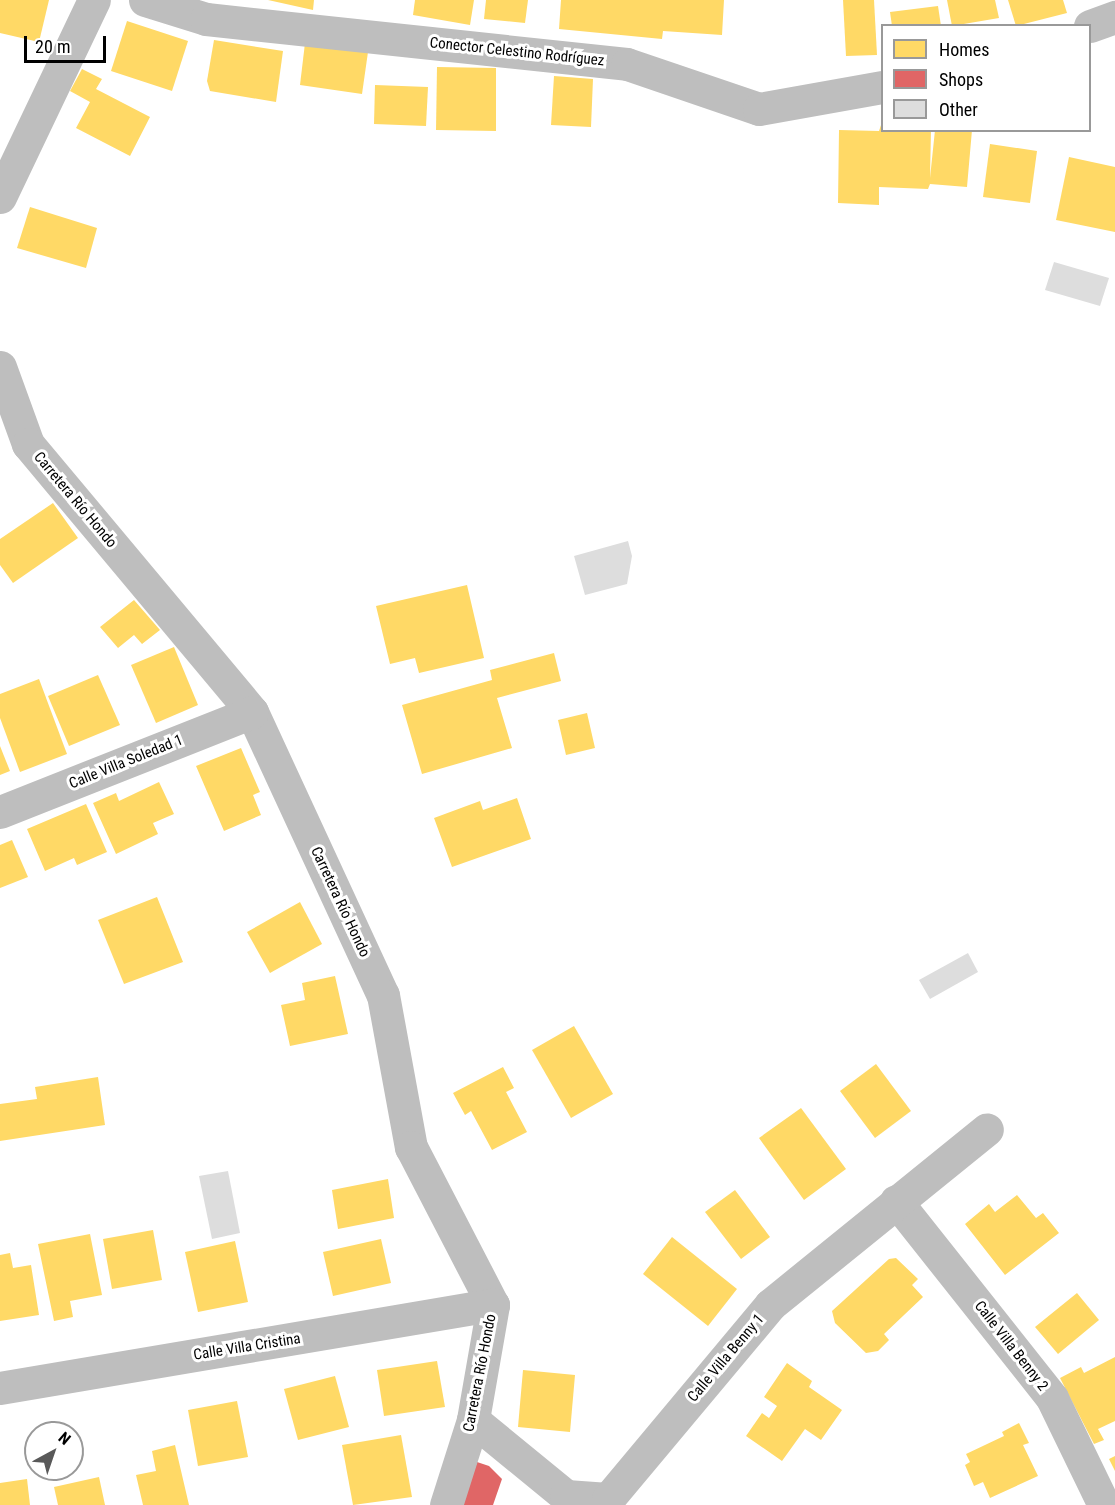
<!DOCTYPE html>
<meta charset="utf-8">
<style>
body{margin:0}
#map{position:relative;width:1115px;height:1505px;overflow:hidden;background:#fff;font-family:"Roboto Condensed",sans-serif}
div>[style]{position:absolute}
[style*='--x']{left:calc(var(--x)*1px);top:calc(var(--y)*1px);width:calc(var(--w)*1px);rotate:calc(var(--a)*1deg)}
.homes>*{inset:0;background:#ffd966}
.shops>*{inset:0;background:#e06666}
.building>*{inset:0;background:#ddd}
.minor>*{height:33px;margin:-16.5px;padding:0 16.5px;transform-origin:16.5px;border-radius:16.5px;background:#bebebe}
span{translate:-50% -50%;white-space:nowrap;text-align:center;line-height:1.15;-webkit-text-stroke:6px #fff;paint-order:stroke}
.street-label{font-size:15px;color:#000}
.legend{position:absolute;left:881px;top:24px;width:210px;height:108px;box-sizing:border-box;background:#fff;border:2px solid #999;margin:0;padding:8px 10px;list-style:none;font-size:18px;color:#000}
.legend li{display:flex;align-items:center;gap:12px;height:30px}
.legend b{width:30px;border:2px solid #999}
.north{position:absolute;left:24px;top:1421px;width:60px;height:60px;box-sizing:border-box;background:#fff;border:2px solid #999;border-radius:50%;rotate:40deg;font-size:16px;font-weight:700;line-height:24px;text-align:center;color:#000}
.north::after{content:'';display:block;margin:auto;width:21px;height:27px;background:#595959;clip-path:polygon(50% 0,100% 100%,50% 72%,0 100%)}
.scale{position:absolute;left:24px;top:36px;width:82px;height:27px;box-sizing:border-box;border:3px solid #000;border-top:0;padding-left:8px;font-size:18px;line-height:21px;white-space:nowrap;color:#000;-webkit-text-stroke:4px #fff;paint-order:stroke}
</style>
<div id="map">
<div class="homes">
<i style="clip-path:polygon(0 0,49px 0,39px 42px,0 33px)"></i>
<i style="clip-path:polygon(268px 0,314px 0,313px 10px)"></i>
<i style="clip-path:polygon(415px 0,474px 0,470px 25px,413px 15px)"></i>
<i style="clip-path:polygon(486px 0,528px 0,525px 23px,484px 19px)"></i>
<i style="clip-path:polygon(561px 0,724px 0,722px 35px,663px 31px,662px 39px,559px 29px)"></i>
<i style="clip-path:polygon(843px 0,874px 0,877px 55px,846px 56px)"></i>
<i style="clip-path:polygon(947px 0,995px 0,999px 18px,952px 26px)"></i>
<i style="clip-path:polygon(1008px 0,1063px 0,1067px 13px,1016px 26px)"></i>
<i style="clip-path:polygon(938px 6px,941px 26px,892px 26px,890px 12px)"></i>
<i style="clip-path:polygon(127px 21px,188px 41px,172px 91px,111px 71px)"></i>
<i style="clip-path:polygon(214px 40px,283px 51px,276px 102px,210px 91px,207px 81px)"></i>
<i style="clip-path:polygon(305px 43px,368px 52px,362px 94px,300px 85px)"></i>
<i style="clip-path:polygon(437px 67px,496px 68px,496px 131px,436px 130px)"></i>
<i style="clip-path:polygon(82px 69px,102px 79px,96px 89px,150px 117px,130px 156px,76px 128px,90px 102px,70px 91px)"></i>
<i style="clip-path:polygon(554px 76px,593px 79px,591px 127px,551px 125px)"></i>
<i style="clip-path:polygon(375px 85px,428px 87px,426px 126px,374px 124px)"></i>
<i style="clip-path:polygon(882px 122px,882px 130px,931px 130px,930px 178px,935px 130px,972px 130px,967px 187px,930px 184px,928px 189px,879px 187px,879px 205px,838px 203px,839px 130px,879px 131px)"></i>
<i style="clip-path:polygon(990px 144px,1037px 151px,1030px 203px,983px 197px)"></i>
<i style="clip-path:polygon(1069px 157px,1115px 167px,1115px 232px,1056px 220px)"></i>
<i style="clip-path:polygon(30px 207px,97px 228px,86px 268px,17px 248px)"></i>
<i style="clip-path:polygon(53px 503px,78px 538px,13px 583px,0 565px,0 539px)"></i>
<i style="clip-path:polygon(467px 585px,484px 658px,419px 673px,415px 658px,390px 664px,376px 606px)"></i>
<i style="clip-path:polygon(134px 600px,160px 630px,142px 644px,134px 635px,118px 648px,100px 627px)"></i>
<i style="clip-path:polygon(174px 647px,198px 705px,156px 723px,131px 665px)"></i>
<i style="clip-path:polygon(554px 653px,561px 681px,497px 698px,512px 748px,422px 774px,402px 705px,492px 680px,490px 670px)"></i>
<i style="clip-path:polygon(98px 675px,120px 725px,69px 746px,48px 696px)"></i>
<i style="clip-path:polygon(39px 679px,67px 754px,20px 772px,0 718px,0 694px)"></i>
<i style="clip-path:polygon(587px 713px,595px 748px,566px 755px,558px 720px)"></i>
<i style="clip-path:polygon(0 746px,10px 771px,0 775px)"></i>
<i style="clip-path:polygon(241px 748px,260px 792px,253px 795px,261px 815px,224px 831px,196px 766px)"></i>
<i style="clip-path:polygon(159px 782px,174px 814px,153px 823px,158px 834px,116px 854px,93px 803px,116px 793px,119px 801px)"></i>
<i style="clip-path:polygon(517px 798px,531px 839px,452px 867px,434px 818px,480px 801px,483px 810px)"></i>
<i style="clip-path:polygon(86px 804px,107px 852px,77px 865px,74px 858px,45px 871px,27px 829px)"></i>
<i style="clip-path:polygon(12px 840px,28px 877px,0 888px,0 845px)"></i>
<i style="clip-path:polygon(157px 897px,183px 962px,124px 984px,98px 920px)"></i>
<i style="clip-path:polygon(300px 902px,322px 944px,270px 973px,247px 932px)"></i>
<i style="clip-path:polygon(335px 976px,348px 1034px,290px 1046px,281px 1005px,305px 1000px,302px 983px)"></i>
<i style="clip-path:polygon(574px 1026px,613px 1094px,571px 1118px,532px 1050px)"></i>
<i style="clip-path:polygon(876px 1064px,911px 1111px,875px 1138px,840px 1091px)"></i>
<i style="clip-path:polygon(503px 1067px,514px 1088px,506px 1092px,527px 1132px,492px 1150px,471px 1111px,465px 1115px,453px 1093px)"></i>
<i style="clip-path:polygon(98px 1077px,105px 1125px,0 1141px,0 1104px,37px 1099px,35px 1087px)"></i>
<i style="clip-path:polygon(801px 1108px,846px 1169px,804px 1200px,759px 1138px)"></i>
<i style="clip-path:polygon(388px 1179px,394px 1218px,338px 1229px,332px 1190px)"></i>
<i style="clip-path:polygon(735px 1190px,770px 1237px,741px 1259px,705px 1212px)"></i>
<i style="clip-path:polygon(1017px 1195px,1036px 1218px,1043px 1213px,1059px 1233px,1005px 1275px,965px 1224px,989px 1204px,995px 1212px)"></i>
<i style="clip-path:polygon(153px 1230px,162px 1280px,112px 1289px,103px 1239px)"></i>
<i style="clip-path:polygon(90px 1234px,102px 1295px,70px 1301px,73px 1317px,54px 1321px,38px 1244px)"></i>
<i style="clip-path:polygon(672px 1237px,737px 1289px,708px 1326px,643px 1274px)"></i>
<i style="clip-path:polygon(381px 1239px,391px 1283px,333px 1296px,323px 1252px)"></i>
<i style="clip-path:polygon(235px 1241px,248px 1302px,198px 1312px,185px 1252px)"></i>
<i style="clip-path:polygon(10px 1253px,13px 1268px,31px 1265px,39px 1315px,0 1321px,0 1255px)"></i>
<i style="clip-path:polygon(896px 1258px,918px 1279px,912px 1285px,923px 1297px,884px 1334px,889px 1340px,878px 1351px,866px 1353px,835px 1323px,832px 1311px,889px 1259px)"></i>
<i style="clip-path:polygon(1077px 1293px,1099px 1320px,1058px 1354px,1035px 1327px)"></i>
<i style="clip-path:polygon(1115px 1357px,1115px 1421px,1098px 1429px,1104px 1440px,1094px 1444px,1060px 1378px,1081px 1367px,1084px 1373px)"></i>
<i style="clip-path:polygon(437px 1361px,445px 1407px,384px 1416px,377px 1370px)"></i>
<i style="clip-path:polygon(787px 1363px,812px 1381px,809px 1387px,842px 1410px,821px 1440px,805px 1429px,782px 1461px,746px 1436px,762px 1413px,769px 1418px,777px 1406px,764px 1397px)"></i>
<i style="clip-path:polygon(523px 1370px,575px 1375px,570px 1432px,518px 1427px)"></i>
<i style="clip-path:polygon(335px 1376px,349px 1427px,298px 1440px,284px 1389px)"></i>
<i style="clip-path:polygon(237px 1401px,248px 1457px,198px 1466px,188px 1410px)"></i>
<i style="clip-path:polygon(1019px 1423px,1029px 1443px,1023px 1445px,1038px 1476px,990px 1498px,983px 1482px,974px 1486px,965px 1465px,970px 1462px,966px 1454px,1004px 1436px,1002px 1432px)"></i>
<i style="clip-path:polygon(401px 1435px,412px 1497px,353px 1505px,342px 1445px)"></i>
<i style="clip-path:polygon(175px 1445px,189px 1505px,143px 1505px,136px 1475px,156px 1471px,152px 1451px)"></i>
<i style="clip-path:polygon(1115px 1456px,1115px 1471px,1109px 1459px)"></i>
<i style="clip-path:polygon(99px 1477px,105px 1505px,58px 1505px,54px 1487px)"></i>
<i style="clip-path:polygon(27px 1479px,30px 1505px,0 1505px,0 1483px)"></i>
</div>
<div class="shops">
<i style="clip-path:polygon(477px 1462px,489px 1466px,502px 1479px,493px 1505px,462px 1505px)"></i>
</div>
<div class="building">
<i style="clip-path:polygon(1054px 262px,1109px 278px,1100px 306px,1045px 290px)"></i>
<i style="clip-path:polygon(628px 541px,632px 556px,627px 584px,585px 595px,574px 556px)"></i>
<i style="clip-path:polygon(968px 953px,978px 972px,930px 999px,919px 980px)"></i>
<i style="clip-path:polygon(228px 1171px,240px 1233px,212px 1239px,199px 1176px)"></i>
</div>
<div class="minor">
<i style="--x:145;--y:0;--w:64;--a:17.3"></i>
<i style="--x:206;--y:19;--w:423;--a:6.1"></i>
<i style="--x:627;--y:64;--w:139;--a:18.8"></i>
<i style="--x:759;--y:109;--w:125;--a:-10.1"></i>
<i style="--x:1090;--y:26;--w:27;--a:-20"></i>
<i style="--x:0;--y:197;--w:218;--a:-64.5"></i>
<i style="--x:0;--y:367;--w:82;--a:70"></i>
<i style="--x:28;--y:444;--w:349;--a:50.1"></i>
<i style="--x:252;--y:712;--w:312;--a:65.2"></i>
<i style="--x:383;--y:995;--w:155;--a:79.6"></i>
<i style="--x:411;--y:1147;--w:178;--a:62.6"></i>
<i style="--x:493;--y:1305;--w:117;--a:99.9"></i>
<i style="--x:473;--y:1420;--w:89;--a:107.6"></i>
<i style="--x:0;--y:812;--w:271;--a:-21.6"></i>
<i style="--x:896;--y:1201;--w:251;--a:51.6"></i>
<i style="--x:1052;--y:1398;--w:119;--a:64.1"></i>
<i style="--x:0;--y:1388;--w:500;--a:-9.6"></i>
<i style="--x:473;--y:1420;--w:120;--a:39.3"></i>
<i style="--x:566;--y:1496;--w:42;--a:4.1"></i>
<i style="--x:608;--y:1499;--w:253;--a:-50.1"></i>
<i style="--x:770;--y:1305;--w:279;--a:-39"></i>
</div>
<div class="street-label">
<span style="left:517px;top:52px;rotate:6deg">Conector Celestino Rodríguez</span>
<span style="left:75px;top:500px;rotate:50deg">Carretera Río Hondo</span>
<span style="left:126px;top:762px;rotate:-22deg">Calle Villa Soledad 1</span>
<span style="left:340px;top:902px;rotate:65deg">Carretera Río Hondo</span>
<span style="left:1011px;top:1346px;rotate:52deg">Calle Villa Benny 2</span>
<span style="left:247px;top:1347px;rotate:-9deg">Calle Villa Cristina</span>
<span style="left:726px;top:1358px;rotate:-50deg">Calle Villa Benny 1</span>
<span style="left:480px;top:1373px;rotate:-79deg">Carretera Río Hondo</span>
</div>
<ul class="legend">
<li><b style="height:16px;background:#ffd966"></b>Homes</li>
<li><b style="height:16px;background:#e06666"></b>Shops</li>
<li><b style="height:16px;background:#ddd"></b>Other</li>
</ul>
<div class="north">N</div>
<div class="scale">20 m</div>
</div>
